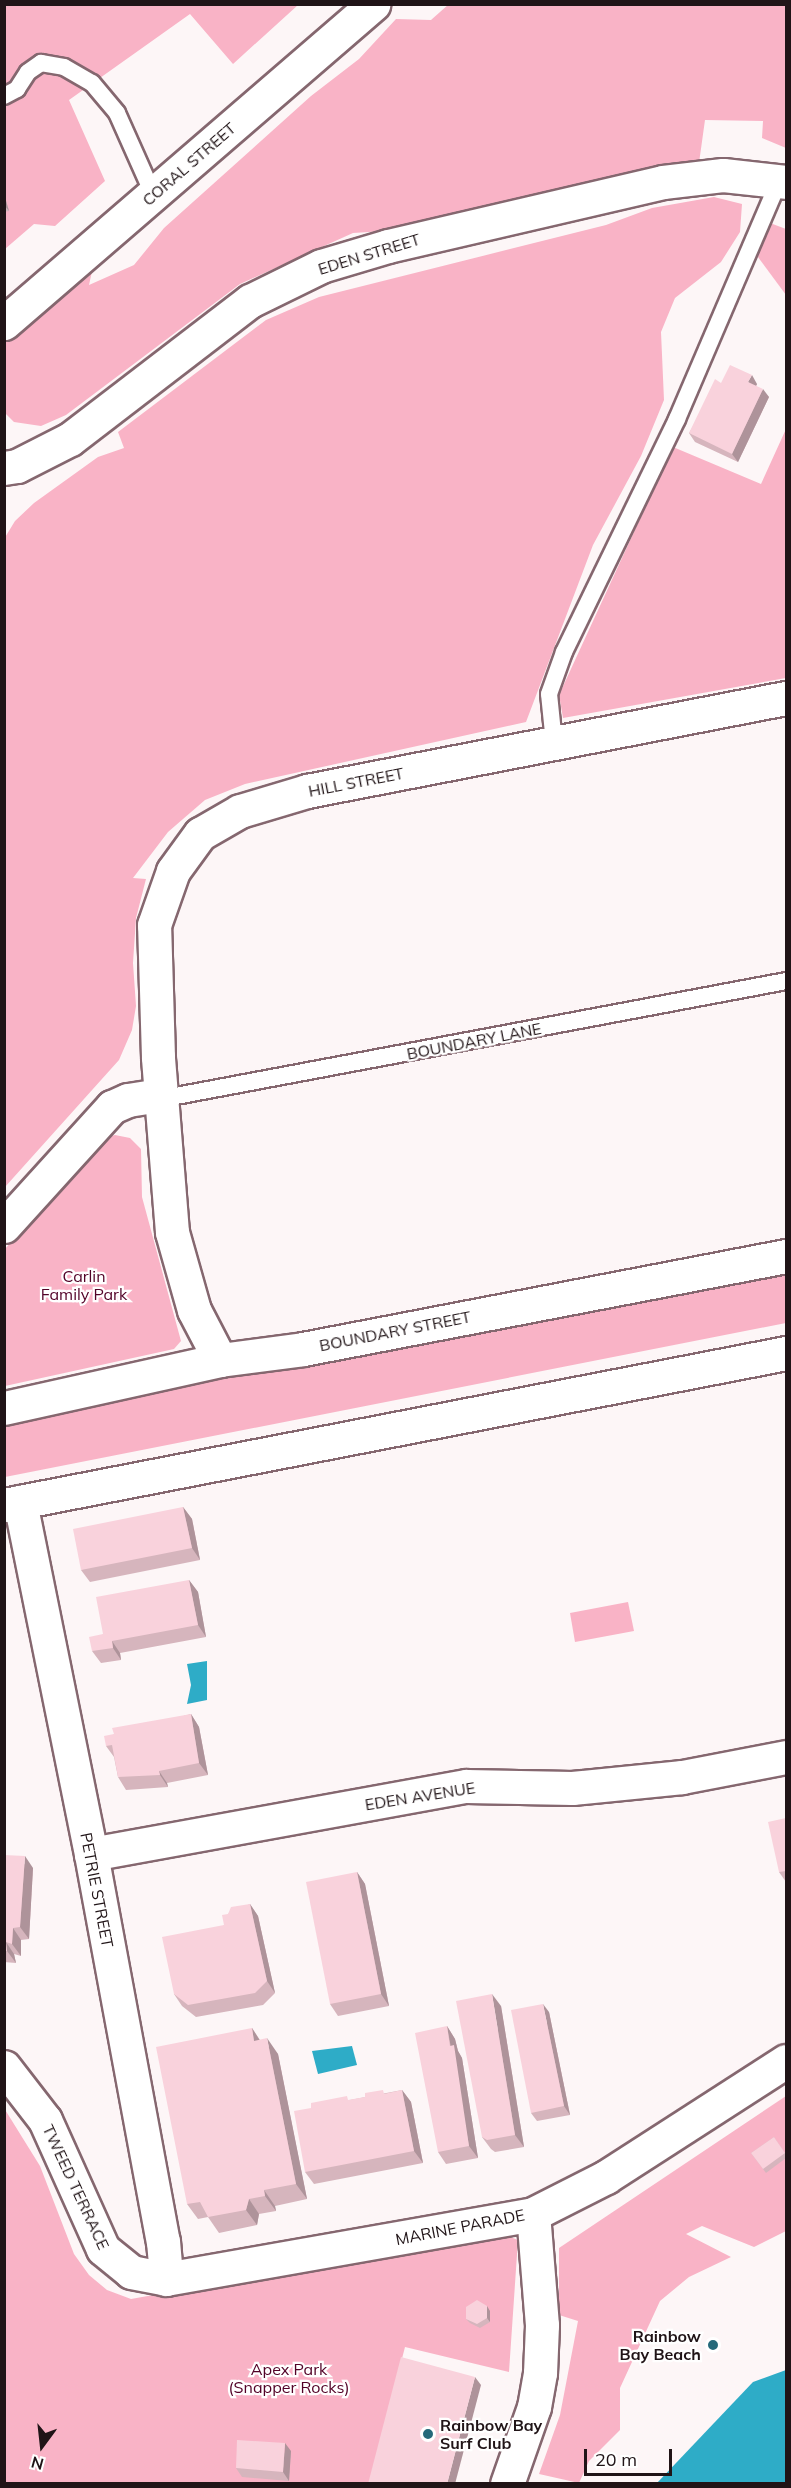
<!DOCTYPE html>
<style>
body{margin:0}
#map{position:relative;width:791px;height:2488px;overflow:hidden;background:#fdf6f7;font-family:Mulish,sans-serif}
div>[style]{position:absolute}
[style*='--x']{left:calc(var(--x)*1px);top:calc(var(--y)*1px);width:calc(var(--w)*1px);rotate:calc(var(--a)*1deg)}
.green>*{inset:0;background:#f9b3c6}
.water>*{inset:0;background:#2eacc7}
.roads{filter:drop-shadow(2px 0 #85676f) drop-shadow(-2px 0 #85676f) drop-shadow(0 2px #85676f) drop-shadow(0 -2px #85676f)}
.lane>*{height:16px;margin:-8px;padding:0 8px;transform-origin:8px;border-radius:8px;background:#fff}
.street>*{height:33px;margin:-16.5px;padding:0 16.5px;transform-origin:16.5px;border-radius:16.5px;background:#fff}
.wall>*{inset:0;background:#d6b5bd}
.shaded-wall>*{inset:0;background:#ae939a}
.building>*{inset:0;background:#f9d2dc}
.dots>*{width:16px;height:16px;translate:-50% -50%;box-sizing:border-box;border:3px solid #fff;border-radius:50%}
span{translate:-50% -50%;white-space:nowrap;text-align:center;line-height:1.15;-webkit-text-stroke:4.5px #fff;paint-order:stroke}
.street-label{font-size:16px;color:#201417}
.park-label{font-size:16px;color:#520227}
.poi-label{font-size:16px;color:#201417;font-weight:700}
.right{translate:-100% -50%;text-align:right}
.left{translate:0 -50%;text-align:left}
.frame{position:absolute;inset:0;border:6px solid #201417;pointer-events:none}
.north{position:absolute;left:12px;top:2416px;width:60px;height:60px;-webkit-text-stroke:4px #fff;paint-order:stroke;rotate:195deg;font-size:16px;font-weight:700;line-height:24px;text-align:center;color:#201417}
.north::after{content:'';display:block;margin:auto;width:21px;height:27px;background:#201417;clip-path:polygon(50% 0,100% 100%,50% 72%,0 100%)}
.scale{position:absolute;left:584px;top:2449px;width:88px;height:27px;box-sizing:border-box;border:3px solid #201417;border-top:0;padding-left:8px;font-size:18px;line-height:21px;white-space:nowrap;color:#201417;-webkit-text-stroke:4px #fff;paint-order:stroke}
</style>
<div id="map">
<div class="green">
<i style="clip-path:polygon(449px 4px,786px 5px,786px 148px,762px 138px,763px 121px,705px 120px,699px 163px,612px 177px,432px 228px,353px 233px,240px 284px,66px 415px,41px 426px,14px 422px,5px 413px,5px 341px,93px 267px,89px 285px,134px 265px,164px 228px,311px 96px,359px 59px,396px 19px,431px 20px)"></i>
<i style="clip-path:polygon(5px 5px,298px 5px,233px 64px,190px 14px,69px 100px,105px 181px,55px 226px,34px 224px,5px 249px)"></i>
<i style="clip-path:polygon(714px 197px,742px 204px,740px 232px,721px 262px,675px 298px,661px 332px,664px 400px,641px 456px,593px 545px,526px 722px,245px 784px,205px 800px,168px 832px,133px 878px,146px 879px,136px 918px,133px 963px,136px 1006px,132px 1030px,119px 1060px,5px 1187px,4px 539px,15px 521px,34px 503px,98px 457px,124px 448px,118px 432px,266px 320px,319px 297px,606px 225px,652px 208px)"></i>
<i style="clip-path:polygon(770px 223px,786px 229px,786px 295px,755px 253px)"></i>
<i style="clip-path:polygon(786px 429px,786px 678px,563px 718px,559px 695px,673px 447px,761px 484px)"></i>
<i style="clip-path:polygon(115px 1135px,130px 1138px,141px 1149px,142px 1197px,181px 1341px,174px 1349px,5px 1386px,4px 1250px,104px 1138px)"></i>
<i style="clip-path:polygon(786px 1275px,786px 1323px,5px 1477px,5px 1421px,197px 1380px,307px 1366px)"></i>
<i style="clip-path:polygon(628px 1602px,634px 1631px,575px 1642px,570px 1613px)"></i>
<i style="clip-path:polygon(786px 2096px,786px 2231px,754px 2247px,702px 2226px,686px 2234px,731px 2257px,689px 2277px,660px 2301px,620px 2388px,620px 2430px,589px 2461px,579px 2483px,539px 2474px,560px 2415px,578px 2321px,559px 2315px,559px 2248px)"></i>
<i style="clip-path:polygon(4px 2108px,40px 2166px,74px 2254px,89px 2275px,107px 2290px,131px 2299px,501px 2233px,518px 2240px,509px 2372px,405px 2347px,370px 2483px,5px 2483px)"></i>
</div>
<div class="water">
<i style="clip-path:polygon(207px 1661px,207px 1700px,187px 1704px,191px 1685px,187px 1664px)"></i>
<i style="clip-path:polygon(352px 2046px,357px 2065px,318px 2074px,312px 2051px)"></i>
<i style="clip-path:polygon(786px 2370px,786px 2483px,657px 2483px,753px 2382px)"></i>
</div>
<div class="roads">
<div class="lane">
<i style="--x:4;--y:96;--w:15;--a:-28"></i>
<i style="--x:17;--y:89;--w:20;--a:-57"></i>
<i style="--x:28;--y:72;--w:16;--a:-35"></i>
<i style="--x:41;--y:63;--w:23;--a:10"></i>
<i style="--x:64;--y:67;--w:32;--a:30"></i>
<i style="--x:92;--y:83;--w:39;--a:50"></i>
<i style="--x:117;--y:113;--w:89;--a:66"></i>
<i style="--x:554;--y:743;--w:49;--a:-95.8"></i>
<i style="--x:549;--y:694;--w:45;--a:-70.3"></i>
<i style="--x:564;--y:652;--w:259;--a:-64.1"></i>
<i style="--x:677;--y:419;--w:261;--a:-66.8"></i>
<i style="--x:160;--y:1099;--w:637;--a:-10.67"></i>
</div>
<div class="street">
<i style="--x:4;--y:323;--w:488;--a:-40.8"></i>
<i style="--x:4;--y:468;--w:13;--a:-9"></i>
<i style="--x:17;--y:466;--w:59;--a:-27"></i>
<i style="--x:70;--y:439;--w:227;--a:-37.5"></i>
<i style="--x:250;--y:301;--w:79;--a:-26.2"></i>
<i style="--x:321;--y:266;--w:70;--a:-16.6"></i>
<i style="--x:388;--y:246;--w:282;--a:-13.1"></i>
<i style="--x:663;--y:182;--w:60;--a:-6.7"></i>
<i style="--x:723;--y:175;--w:63;--a:6.3"></i>
<i style="--x:4;--y:1226;--w:161;--a:-47.8"></i>
<i style="--x:112;--y:1107;--w:17;--a:-24"></i>
<i style="--x:128;--y:1100;--w:32;--a:-9"></i>
<i style="--x:220;--y:1360;--w:56;--a:-117.5"></i>
<i style="--x:194;--y:1310;--w:81;--a:-105.8"></i>
<i style="--x:172;--y:1232;--w:176;--a:-94.6"></i>
<i style="--x:158;--y:1057;--w:132;--a:-91.7"></i>
<i style="--x:154;--y:925;--w:57;--a:-70.6"></i>
<i style="--x:173;--y:871;--w:46;--a:-53.9"></i>
<i style="--x:200;--y:834;--w:46;--a:-29.9"></i>
<i style="--x:240;--y:811;--w:70;--a:-16.6"></i>
<i style="--x:307;--y:791;--w:488;--a:-11"></i>
<i style="--x:4;--y:1408;--w:221;--a:-12.5"></i>
<i style="--x:220;--y:1360;--w:84;--a:-7.5"></i>
<i style="--x:303;--y:1349;--w:492;--a:-10.9"></i>
<i style="--x:20;--y:1502;--w:359;--a:78.6"></i>
<i style="--x:91;--y:1854;--w:394;--a:79.5"></i>
<i style="--x:163;--y:2241;--w:38;--a:85"></i>
<i style="--x:4;--y:1505;--w:797;--a:-11"></i>
<i style="--x:91;--y:1854;--w:381;--a:-10.3"></i>
<i style="--x:466;--y:1786;--w:106;--a:1.1"></i>
<i style="--x:572;--y:1788;--w:111;--a:-5.7"></i>
<i style="--x:682;--y:1777;--w:106;--a:-10.9"></i>
<i style="--x:4;--y:2067;--w:67;--a:52.3"></i>
<i style="--x:45;--y:2120;--w:141;--a:65.8"></i>
<i style="--x:103;--y:2249;--w:36;--a:39"></i>
<i style="--x:131;--y:2272;--w:36;--a:11"></i>
<i style="--x:166;--y:2279;--w:373;--a:-10"></i>
<i style="--x:533;--y:2214;--w:82;--a:-26.9"></i>
<i style="--x:606;--y:2177;--w:214;--a:-32.8"></i>
<i style="--x:507;--y:2484;--w:82;--a:-70.7"></i>
<i style="--x:534;--y:2407;--w:35;--a:-80"></i>
<i style="--x:540;--y:2373;--w:48;--a:-87.6"></i>
<i style="--x:542;--y:2325;--w:111;--a:-94.6"></i>
</div>
</div>
<div class="wall">
<i style="clip-path:polygon(4px 194px,9px 211px,4px 212px)"></i>
<i style="clip-path:polygon(721px 383px,757px 384px,756px 386px,769px 397px,738px 462px,695px 442px,689px 433px)"></i>
<i style="clip-path:polygon(183px 1507px,192px 1519px,200px 1560px,90px 1582px,81px 1570px)"></i>
<i style="clip-path:polygon(189px 1580px,198px 1592px,206px 1637px,120px 1653px,121px 1660px,101px 1663px,92px 1651px,103px 1634px)"></i>
<i style="clip-path:polygon(191px 1714px,199px 1727px,208px 1775px,167px 1783px,168px 1787px,126px 1790px,118px 1777px,114px 1757px,106px 1746px,114px 1734px)"></i>
<i style="clip-path:polygon(786px 1818px,786px 1882px,779px 1872px)"></i>
<i style="clip-path:polygon(4px 1855px,33px 1868px,29px 1939px,21px 1940px,21px 1956px,14px 1954px,16px 1963px,4px 1962px)"></i>
<i style="clip-path:polygon(357px 1872px,365px 1884px,389px 2006px,338px 2016px,330px 2004px)"></i>
<i style="clip-path:polygon(250px 1904px,258px 1916px,275px 1993px,263px 2005px,196px 2017px,182px 2006px,174px 1994px,224px 1925px,228px 1914px)"></i>
<i style="clip-path:polygon(501px 2006px,524px 2147px,495px 2152px,491px 2149px,482px 2137px)"></i>
<i style="clip-path:polygon(549px 2012px,570px 2115px,537px 2121px,531px 2113px)"></i>
<i style="clip-path:polygon(447px 2026px,455px 2039px,458px 2051px,462px 2058px,478px 2158px,446px 2164px,438px 2152px)"></i>
<i style="clip-path:polygon(252px 2028px,260px 2040px,278px 2054px,307px 2199px,275px 2206px,276px 2211px,259px 2214px,257px 2225px,219px 2233px,208px 2217px,198px 2219px,187px 2204px)"></i>
<i style="clip-path:polygon(402px 2090px,411px 2102px,423px 2163px,314px 2184px,305px 2172px,350px 2100px)"></i>
<i style="clip-path:polygon(774px 2137px,786px 2155px,786px 2158px,766px 2173px,751px 2153px)"></i>
<i style="clip-path:polygon(490px 2311px,490px 2322px,480px 2328px,470px 2323px,466px 2319px)"></i>
<i style="clip-path:polygon(291px 2451px,289px 2481px,242px 2477px,236px 2468px)"></i>
</div>
<div class="shaded-wall">
<i style="clip-path:polygon(4px 194px,9px 211px,4px 205px)"></i>
<i style="clip-path:polygon(752px 375px,757px 384px,754px 390px,748px 382px)"></i>
<i style="clip-path:polygon(763px 389px,769px 397px,738px 462px,732px 454px)"></i>
<i style="clip-path:polygon(183px 1507px,192px 1519px,200px 1560px,192px 1548px)"></i>
<i style="clip-path:polygon(189px 1580px,198px 1592px,206px 1637px,198px 1625px)"></i>
<i style="clip-path:polygon(112px 1641px,120px 1653px,121px 1660px,113px 1648px)"></i>
<i style="clip-path:polygon(191px 1714px,199px 1727px,208px 1775px,199px 1763px)"></i>
<i style="clip-path:polygon(159px 1771px,167px 1783px,168px 1787px,160px 1775px)"></i>
<i style="clip-path:polygon(25px 1856px,33px 1868px,29px 1939px,20px 1927px)"></i>
<i style="clip-path:polygon(357px 1872px,365px 1884px,389px 2006px,381px 1994px)"></i>
<i style="clip-path:polygon(250px 1904px,258px 1916px,275px 1993px,267px 1981px)"></i>
<i style="clip-path:polygon(13px 1928px,21px 1940px,21px 1956px,12px 1944px)"></i>
<i style="clip-path:polygon(6px 1942px,14px 1954px,16px 1963px,7px 1951px)"></i>
<i style="clip-path:polygon(492px 1994px,501px 2006px,524px 2147px,515px 2135px)"></i>
<i style="clip-path:polygon(543px 2004px,549px 2012px,570px 2115px,564px 2106px)"></i>
<i style="clip-path:polygon(447px 2026px,455px 2039px,458px 2051px,462px 2058px,478px 2158px,469px 2146px)"></i>
<i style="clip-path:polygon(252px 2028px,262px 2044px,254px 2041px)"></i>
<i style="clip-path:polygon(267px 2038px,278px 2054px,307px 2199px,296px 2184px)"></i>
<i style="clip-path:polygon(402px 2090px,411px 2102px,423px 2163px,414px 2151px)"></i>
<i style="clip-path:polygon(264px 2190px,275px 2206px,276px 2211px,265px 2196px)"></i>
<i style="clip-path:polygon(249px 2199px,259px 2214px,257px 2225px,246px 2210px)"></i>
<i style="clip-path:polygon(487px 2306px,490px 2311px,490px 2322px,487px 2318px)"></i>
<i style="clip-path:polygon(475px 2377px,481px 2385px,455px 2484px,447px 2484px)"></i>
<i style="clip-path:polygon(285px 2443px,291px 2451px,289px 2481px,283px 2472px)"></i>
</div>
<div class="building">
<i style="clip-path:polygon(730px 365px,752px 375px,748px 382px,763px 389px,732px 454px,689px 433px,715px 379px,721px 383px)"></i>
<i style="clip-path:polygon(183px 1507px,192px 1548px,81px 1570px,73px 1529px)"></i>
<i style="clip-path:polygon(189px 1580px,198px 1625px,112px 1641px,113px 1648px,92px 1651px,89px 1637px,103px 1634px,96px 1597px)"></i>
<i style="clip-path:polygon(191px 1714px,199px 1763px,159px 1771px,160px 1775px,118px 1777px,112px 1745px,106px 1746px,104px 1736px,114px 1734px,112px 1728px)"></i>
<i style="clip-path:polygon(786px 1818px,786px 1871px,779px 1872px,768px 1822px)"></i>
<i style="clip-path:polygon(4px 1855px,25px 1856px,20px 1927px,13px 1928px,12px 1944px,6px 1942px,7px 1951px,4px 1951px)"></i>
<i style="clip-path:polygon(357px 1872px,381px 1994px,330px 2004px,306px 1882px)"></i>
<i style="clip-path:polygon(250px 1904px,267px 1981px,255px 1993px,188px 2005px,174px 1994px,162px 1937px,224px 1925px,222px 1915px,228px 1914px,231px 1907px)"></i>
<i style="clip-path:polygon(492px 1994px,515px 2135px,487px 2140px,482px 2137px,456px 2001px)"></i>
<i style="clip-path:polygon(543px 2004px,564px 2106px,531px 2113px,511px 2010px)"></i>
<i style="clip-path:polygon(447px 2026px,450px 2046px,454px 2045px,469px 2146px,438px 2152px,415px 2033px)"></i>
<i style="clip-path:polygon(252px 2028px,254px 2041px,267px 2038px,296px 2184px,264px 2190px,265px 2196px,249px 2199px,246px 2210px,208px 2217px,200px 2202px,187px 2204px,156px 2047px)"></i>
<i style="clip-path:polygon(383px 2090px,384px 2094px,402px 2090px,414px 2151px,305px 2172px,294px 2111px,311px 2108px,311px 2103px,347px 2096px,348px 2100px,365px 2097px,365px 2093px)"></i>
<i style="clip-path:polygon(774px 2137px,785px 2153px,763px 2169px,751px 2153px)"></i>
<i style="clip-path:polygon(477px 2300px,487px 2306px,487px 2318px,477px 2324px,466px 2319px,466px 2307px)"></i>
<i style="clip-path:polygon(401px 2357px,475px 2377px,447px 2484px,368px 2484px)"></i>
<i style="clip-path:polygon(237px 2440px,285px 2443px,283px 2472px,236px 2468px)"></i>
</div>
<div class="dots">
<i style="left:713px;top:2345px;background:#25697a"></i>
<i style="left:428px;top:2434px;background:#25697a"></i>
</div>
<div class="street-label">
<span style="left:189px;top:164px;rotate:-41deg">CORAL STREET</span>
<span style="left:369px;top:254px;rotate:-17deg">EDEN STREET</span>
<span style="left:356px;top:782px;rotate:-11deg">HILL STREET</span>
<span style="left:474px;top:1041px;rotate:-11deg">BOUNDARY LANE</span>
<span style="left:395px;top:1331px;rotate:-11deg">BOUNDARY STREET</span>
<span style="left:420px;top:1796px;rotate:-9deg">EDEN AVENUE</span>
<span style="left:97px;top:1890px;rotate:79deg">PETRIE STREET</span>
<span style="left:76px;top:2187px;rotate:65deg">TWEED TERRACE</span>
<span style="left:460px;top:2227px;rotate:-11deg">MARINE PARADE</span>
</div>
<div class="park-label">
<span style="left:84px;top:1285px">Carlin<br>Family Park</span>
<span style="left:289px;top:2378px">Apex Park<br>(Snapper Rocks)</span>
</div>
<div class="poi-label">
<span class="right" style="left:701px;top:2345px">Rainbow<br>Bay Beach</span>
<span class="left" style="left:440px;top:2434px">Rainbow Bay<br>Surf Club</span>
</div>
<div class="frame"></div>
<div class="north">N</div>
<div class="scale">20 m</div>
</div>
